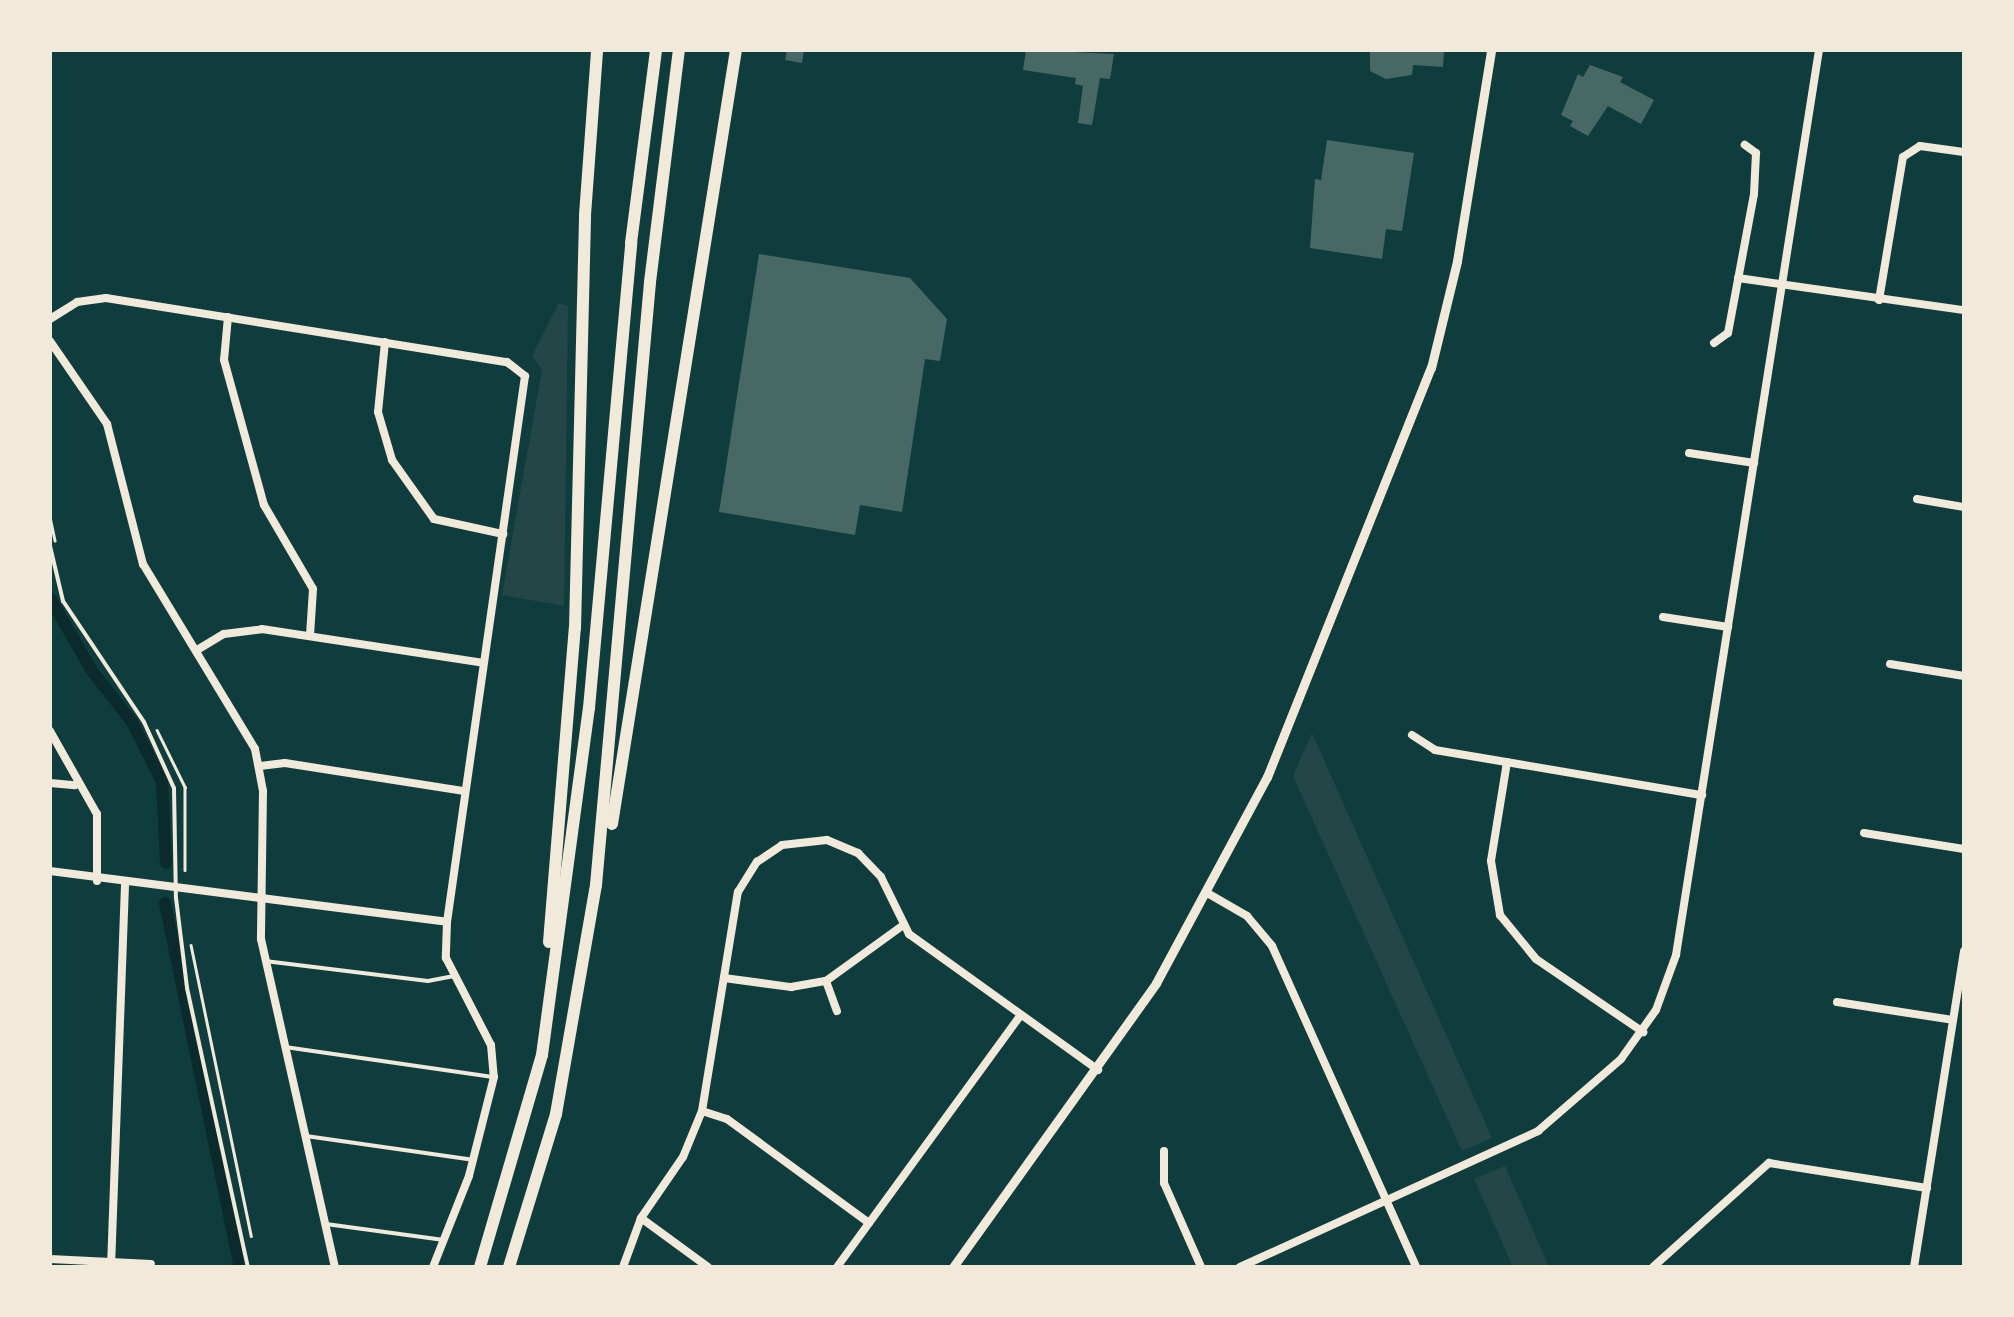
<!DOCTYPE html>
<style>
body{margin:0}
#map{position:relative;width:2014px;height:1317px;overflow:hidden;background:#0f3d3e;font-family:Spectral,serif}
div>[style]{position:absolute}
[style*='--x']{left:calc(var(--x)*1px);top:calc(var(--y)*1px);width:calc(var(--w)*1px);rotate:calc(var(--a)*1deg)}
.green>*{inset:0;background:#244646}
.canal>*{height:12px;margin:-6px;padding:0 6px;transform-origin:6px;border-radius:6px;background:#0a2a2b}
.building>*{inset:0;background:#486865}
.path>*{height:2.5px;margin:-1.25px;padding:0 1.25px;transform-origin:1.25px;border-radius:1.25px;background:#f1e9da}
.service>*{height:4px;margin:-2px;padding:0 2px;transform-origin:2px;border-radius:2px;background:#f1e9da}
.minor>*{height:8px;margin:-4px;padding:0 4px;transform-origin:4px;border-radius:4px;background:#f1e9da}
.tertiary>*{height:9px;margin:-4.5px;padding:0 4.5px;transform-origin:4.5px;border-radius:4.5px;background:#f1e9da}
.motorway>*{height:12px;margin:-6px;padding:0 6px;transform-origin:6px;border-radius:6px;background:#f1e9da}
span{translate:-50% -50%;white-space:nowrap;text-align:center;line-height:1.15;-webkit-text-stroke:10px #f1e9da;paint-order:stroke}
.frame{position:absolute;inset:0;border:52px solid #f1e9da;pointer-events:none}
</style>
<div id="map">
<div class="green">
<i style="clip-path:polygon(559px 303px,568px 306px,564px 606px,502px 595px,542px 370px,532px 356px)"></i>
<i style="clip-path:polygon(1312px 733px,1492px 1138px,1462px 1151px,1293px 776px)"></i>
<i style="clip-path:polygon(1505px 1166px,1549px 1267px,1513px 1267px,1474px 1179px)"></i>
</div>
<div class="canal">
<i style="--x:50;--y:598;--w:84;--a:60.1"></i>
<i style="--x:92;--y:671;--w:65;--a:51.9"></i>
<i style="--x:132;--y:722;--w:67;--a:63.4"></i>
<i style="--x:162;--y:782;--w:81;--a:87.2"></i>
<i style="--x:165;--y:903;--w:372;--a:78.4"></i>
</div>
<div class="building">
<i style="clip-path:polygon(787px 50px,804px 50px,802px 63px,785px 60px)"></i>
<i style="clip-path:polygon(1026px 50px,1114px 54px,1110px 79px,1100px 78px,1092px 125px,1078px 123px,1083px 86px,1075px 84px,1076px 78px,1023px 70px)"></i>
<i style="clip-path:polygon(1370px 50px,1444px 52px,1443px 67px,1413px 65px,1412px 75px,1386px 79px,1370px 71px)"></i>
<i style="clip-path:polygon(1590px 65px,1623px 77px,1620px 82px,1654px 100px,1641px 124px,1608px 106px,1588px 136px,1570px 126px,1573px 121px,1561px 115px,1578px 74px,1583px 77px)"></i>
<i style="clip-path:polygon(1327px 140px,1414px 153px,1402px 231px,1386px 229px,1382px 259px,1310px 248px,1315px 179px,1321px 180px)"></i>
<i style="clip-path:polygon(759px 254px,910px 278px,947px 319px,940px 361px,925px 359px,902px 512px,860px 505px,855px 535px,719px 512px)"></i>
</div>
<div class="path">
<i style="--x:50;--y:517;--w:24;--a:78"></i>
<i style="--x:157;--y:730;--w:64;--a:63.8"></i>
<i style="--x:185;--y:787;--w:83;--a:90"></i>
<i style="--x:191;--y:945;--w:297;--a:78.3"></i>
</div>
<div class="service">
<i style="--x:50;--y:546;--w:57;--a:76.7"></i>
<i style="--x:63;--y:601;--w:146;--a:56.2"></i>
<i style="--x:144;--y:722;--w:72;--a:65.6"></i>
<i style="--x:174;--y:788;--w:110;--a:89"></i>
<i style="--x:176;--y:898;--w:91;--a:83"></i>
<i style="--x:187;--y:988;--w:286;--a:77.7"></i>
<i style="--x:265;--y:961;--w:164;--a:7"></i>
<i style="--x:428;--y:981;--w:25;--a:-11"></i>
<i style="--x:285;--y:1047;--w:210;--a:8.2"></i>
<i style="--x:306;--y:1136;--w:170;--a:8.1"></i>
<i style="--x:326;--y:1224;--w:119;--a:7.7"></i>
</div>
<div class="minor">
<i style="--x:1738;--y:278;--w:228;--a:8.1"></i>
<i style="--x:1879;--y:300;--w:145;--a:-80.5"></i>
<i style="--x:1903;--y:157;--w:20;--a:-33"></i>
<i style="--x:1920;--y:146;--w:44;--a:7.8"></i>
<i style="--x:228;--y:317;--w:43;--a:95.3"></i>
<i style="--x:224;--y:360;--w:150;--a:74.6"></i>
<i style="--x:264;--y:505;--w:97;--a:59.7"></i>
<i style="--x:313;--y:589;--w:47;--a:93.7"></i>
<i style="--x:50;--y:319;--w:32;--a:-32"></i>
<i style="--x:77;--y:302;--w:29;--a:-8"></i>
<i style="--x:106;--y:298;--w:406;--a:9.1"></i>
<i style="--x:507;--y:362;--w:23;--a:38"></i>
<i style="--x:525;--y:376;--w:552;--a:98.13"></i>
<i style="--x:447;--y:922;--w:36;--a:92"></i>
<i style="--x:446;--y:958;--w:98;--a:62.7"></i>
<i style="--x:491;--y:1045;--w:32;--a:85"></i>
<i style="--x:494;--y:1077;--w:102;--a:104.2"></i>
<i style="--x:469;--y:1176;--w:98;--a:111.6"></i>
<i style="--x:50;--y:341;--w:101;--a:55.5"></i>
<i style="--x:107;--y:424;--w:145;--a:75.6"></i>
<i style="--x:143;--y:564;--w:216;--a:58.8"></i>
<i style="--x:255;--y:749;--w:43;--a:79.2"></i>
<i style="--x:263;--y:791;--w:148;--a:90.8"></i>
<i style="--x:261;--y:939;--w:336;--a:77.3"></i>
<i style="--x:385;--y:342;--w:70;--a:95.7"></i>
<i style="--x:378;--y:412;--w:50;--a:73.7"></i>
<i style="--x:392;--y:460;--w:72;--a:54.6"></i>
<i style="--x:434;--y:519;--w:71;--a:12.3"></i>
<i style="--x:1714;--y:343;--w:17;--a:-36"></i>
<i style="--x:1728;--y:333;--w:141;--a:-79.4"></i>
<i style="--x:1754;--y:194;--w:41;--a:-87.2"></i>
<i style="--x:1756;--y:153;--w:14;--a:-144"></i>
<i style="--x:1689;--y:453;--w:66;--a:8.7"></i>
<i style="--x:1917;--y:499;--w:48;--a:9.7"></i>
<i style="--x:1663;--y:617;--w:66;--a:8.7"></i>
<i style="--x:197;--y:650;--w:31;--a:-31"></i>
<i style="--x:224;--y:634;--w:38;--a:-7"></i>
<i style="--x:262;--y:629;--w:224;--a:8.7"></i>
<i style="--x:1890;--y:664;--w:75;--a:9.2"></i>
<i style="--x:50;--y:731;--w:95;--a:60.5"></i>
<i style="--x:97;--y:814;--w:67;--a:90"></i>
<i style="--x:1412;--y:735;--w:27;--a:33"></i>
<i style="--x:1435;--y:750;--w:271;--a:9.6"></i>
<i style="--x:1507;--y:762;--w:100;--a:99.2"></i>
<i style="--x:1491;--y:861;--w:55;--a:80.5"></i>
<i style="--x:1500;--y:915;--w:57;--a:50.7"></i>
<i style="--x:1536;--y:959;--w:130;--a:34.3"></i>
<i style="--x:260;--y:766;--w:25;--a:-7"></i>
<i style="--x:285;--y:763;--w:180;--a:8.9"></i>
<i style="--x:50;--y:783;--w:25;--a:5"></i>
<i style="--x:1864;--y:833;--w:101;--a:9.1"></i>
<i style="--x:50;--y:871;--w:400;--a:7.3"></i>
<i style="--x:1209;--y:894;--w:44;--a:30.1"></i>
<i style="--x:1247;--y:916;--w:39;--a:50"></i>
<i style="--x:1272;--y:946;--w:352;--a:65.8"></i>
<i style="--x:724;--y:978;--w:68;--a:7.7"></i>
<i style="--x:791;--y:987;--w:36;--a:-10"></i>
<i style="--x:826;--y:981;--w:94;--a:-35.9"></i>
<i style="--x:826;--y:981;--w:32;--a:70"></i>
<i style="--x:1837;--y:1002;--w:117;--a:8.8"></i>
<i style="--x:702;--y:1111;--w:26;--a:18"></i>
<i style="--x:727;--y:1119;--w:176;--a:36.2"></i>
<i style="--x:1164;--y:1151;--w:32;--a:90"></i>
<i style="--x:1164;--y:1183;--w:92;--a:66.2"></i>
<i style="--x:641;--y:1218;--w:83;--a:36.2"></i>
<i style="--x:50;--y:1259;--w:101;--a:2.8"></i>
<i style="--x:111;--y:1267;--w:385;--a:-87.9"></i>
<i style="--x:623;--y:1267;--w:52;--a:-69.8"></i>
<i style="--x:641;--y:1218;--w:74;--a:-55.5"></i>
<i style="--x:683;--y:1157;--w:50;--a:-67.6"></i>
<i style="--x:702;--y:1111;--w:222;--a:-80.7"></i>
<i style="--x:738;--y:892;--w:36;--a:-58"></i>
<i style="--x:757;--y:862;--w:30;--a:-34"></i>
<i style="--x:782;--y:845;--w:45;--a:-6.3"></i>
<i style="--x:827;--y:840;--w:34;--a:23"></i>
<i style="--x:858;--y:853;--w:33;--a:46"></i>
<i style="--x:881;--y:877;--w:64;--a:63.8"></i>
<i style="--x:909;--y:934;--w:233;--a:35.7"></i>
<i style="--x:837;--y:1267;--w:312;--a:-53.9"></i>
<i style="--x:1240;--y:1267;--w:328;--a:-24.5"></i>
<i style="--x:1538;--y:1131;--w:110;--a:-40.9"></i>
<i style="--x:1621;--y:1059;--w:60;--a:-54.5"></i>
<i style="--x:1656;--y:1010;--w:59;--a:-70"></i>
<i style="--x:1676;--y:955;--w:916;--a:-81.02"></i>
<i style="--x:1653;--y:1267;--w:156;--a:-41.9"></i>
<i style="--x:1769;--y:1163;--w:160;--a:9"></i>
<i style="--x:1914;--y:1267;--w:320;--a:-81"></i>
</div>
<div class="tertiary">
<i style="--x:953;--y:1267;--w:349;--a:-54.4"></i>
<i style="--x:1156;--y:983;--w:234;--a:-61.7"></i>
<i style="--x:1267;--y:777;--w:441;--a:-68.2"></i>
<i style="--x:1431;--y:368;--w:110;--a:-76.3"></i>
<i style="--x:1457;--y:261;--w:214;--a:-80.8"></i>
</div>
<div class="motorway">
<i style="--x:612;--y:824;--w:784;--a:-80.9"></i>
<i style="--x:549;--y:942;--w:315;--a:-85.3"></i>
<i style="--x:575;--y:628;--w:413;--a:-88.6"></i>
<i style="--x:585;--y:215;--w:165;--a:-85.8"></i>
<i style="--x:480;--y:1267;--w:221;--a:-73.7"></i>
<i style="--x:542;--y:1055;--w:350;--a:-82.3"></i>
<i style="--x:589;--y:708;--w:467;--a:-84.8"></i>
<i style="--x:631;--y:243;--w:195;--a:-82.6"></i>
<i style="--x:509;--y:1267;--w:160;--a:-72.9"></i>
<i style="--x:556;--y:1114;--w:232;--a:-80.1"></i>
<i style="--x:596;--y:885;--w:605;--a:-84.88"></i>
<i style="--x:650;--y:282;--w:234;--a:-82.9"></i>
</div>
<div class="frame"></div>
</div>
